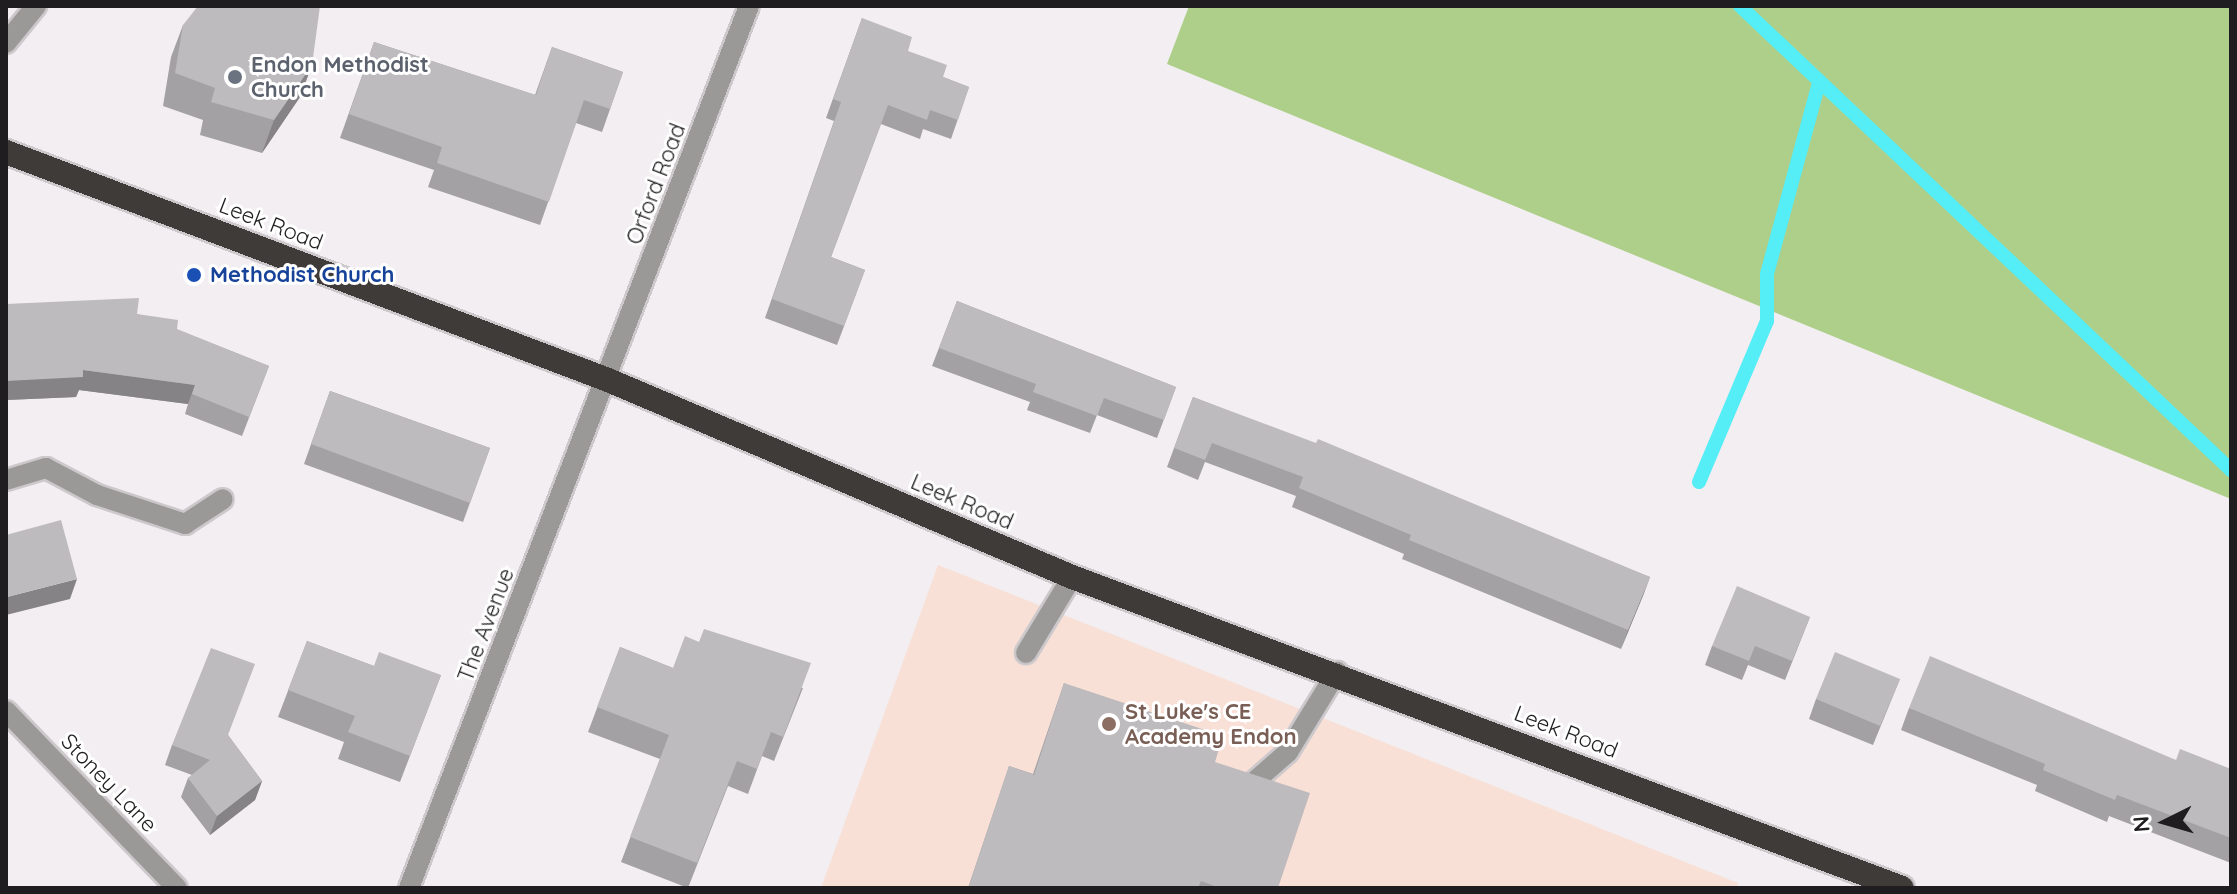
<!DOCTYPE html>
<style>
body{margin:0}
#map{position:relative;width:2237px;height:894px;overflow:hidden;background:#f2eef1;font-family:Quicksand,sans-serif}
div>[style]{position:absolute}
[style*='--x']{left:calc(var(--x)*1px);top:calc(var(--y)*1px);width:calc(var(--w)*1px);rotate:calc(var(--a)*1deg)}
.education>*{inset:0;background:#f8e0d6}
.green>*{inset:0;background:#aecf89}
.stream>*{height:14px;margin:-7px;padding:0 7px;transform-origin:7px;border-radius:7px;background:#55edf6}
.roads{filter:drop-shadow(2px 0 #ccc8cb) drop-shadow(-2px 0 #ccc8cb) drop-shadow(0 2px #ccc8cb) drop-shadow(0 -2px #ccc8cb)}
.minor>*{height:20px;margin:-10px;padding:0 10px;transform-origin:10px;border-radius:10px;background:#9a9997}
.highway>*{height:24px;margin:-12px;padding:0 12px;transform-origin:12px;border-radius:12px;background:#3e3b38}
.wall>*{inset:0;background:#a3a1a4}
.shaded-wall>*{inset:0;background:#858386}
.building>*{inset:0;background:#bebbbf}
.dots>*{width:22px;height:22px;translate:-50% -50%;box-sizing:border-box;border:4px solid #fff;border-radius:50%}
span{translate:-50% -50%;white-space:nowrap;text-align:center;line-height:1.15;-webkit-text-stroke:6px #fff;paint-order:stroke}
.worship-label{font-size:22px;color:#5b616d;font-weight:700}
.left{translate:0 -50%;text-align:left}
.street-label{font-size:22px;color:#1f1d1f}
.transit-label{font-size:22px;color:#164399;font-weight:700}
.education-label{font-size:22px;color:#785e54;font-weight:700}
.frame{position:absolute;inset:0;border:8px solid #1f1d1f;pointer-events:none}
.north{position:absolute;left:2125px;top:782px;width:80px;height:80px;-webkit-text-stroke:6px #fff;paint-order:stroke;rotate:265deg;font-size:22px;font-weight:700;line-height:32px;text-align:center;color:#1f1d1f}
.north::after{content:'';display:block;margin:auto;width:28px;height:36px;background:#1f1d1f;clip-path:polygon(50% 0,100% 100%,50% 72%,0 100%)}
</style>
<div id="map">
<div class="education">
<i style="clip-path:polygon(938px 565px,1738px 883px,1737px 888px,821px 888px)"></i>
</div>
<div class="green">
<i style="clip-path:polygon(1189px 6px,2231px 6px,2231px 499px,1167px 64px)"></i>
</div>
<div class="stream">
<i style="--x:1740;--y:6;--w:676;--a:43.38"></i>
<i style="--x:1699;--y:482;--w:175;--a:-67.1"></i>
<i style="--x:1767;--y:321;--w:47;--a:-90"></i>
<i style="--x:1767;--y:274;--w:199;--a:-74.8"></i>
</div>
<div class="roads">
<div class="minor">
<i style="--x:6;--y:43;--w:48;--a:-51"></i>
<i style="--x:6;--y:480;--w:42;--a:-16.7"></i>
<i style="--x:46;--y:468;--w:58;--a:27.9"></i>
<i style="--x:97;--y:495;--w:93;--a:18.2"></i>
<i style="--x:185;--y:524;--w:45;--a:-33.3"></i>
<i style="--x:1026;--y:653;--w:89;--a:-58.8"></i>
<i style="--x:6;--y:711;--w:246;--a:46"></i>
<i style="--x:1255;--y:781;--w:44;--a:-41.3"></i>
<i style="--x:1288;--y:752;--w:94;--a:-58.5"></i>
<i style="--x:409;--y:888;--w:945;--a:-68.92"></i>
</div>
<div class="highway">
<i style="--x:6;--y:152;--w:644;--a:20.74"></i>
<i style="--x:608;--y:380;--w:504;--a:23"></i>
<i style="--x:1072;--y:577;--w:886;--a:20.54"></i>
</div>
</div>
<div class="wall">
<i style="clip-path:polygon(862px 18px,943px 77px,969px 87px,951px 139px,923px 129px,920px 139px,881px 124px,831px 257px,865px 270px,837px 345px,765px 318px,834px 121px,826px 118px)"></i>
<i style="clip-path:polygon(183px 25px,312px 65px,300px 97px,262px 153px,200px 135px,203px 120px,163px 106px,171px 57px)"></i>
<i style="clip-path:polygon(374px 42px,535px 95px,552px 47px,623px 72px,602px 132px,576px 123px,540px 225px,428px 187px,434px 170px,340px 138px)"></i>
<i style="clip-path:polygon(957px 301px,1176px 387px,1157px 438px,1097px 415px,1090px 433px,1027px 410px,1030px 402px,932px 366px)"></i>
<i style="clip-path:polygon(6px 304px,137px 314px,269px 366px,242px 436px,185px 414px,188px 404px,79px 390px,76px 397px,6px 400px)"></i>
<i style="clip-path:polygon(330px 391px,490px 448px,463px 522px,304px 464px)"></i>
<i style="clip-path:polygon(1193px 397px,1650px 577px,1621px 649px,1402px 559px,1404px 554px,1292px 507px,1296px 496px,1205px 462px,1198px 480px,1167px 467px)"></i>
<i style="clip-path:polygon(1810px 617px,1785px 680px,1748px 665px,1742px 680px,1705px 665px,1712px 646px)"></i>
<i style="clip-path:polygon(307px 641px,374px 666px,441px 675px,400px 782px,338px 759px,344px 742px,278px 717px)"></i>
<i style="clip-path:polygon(620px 647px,673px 668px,803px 688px,774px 761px,762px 756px,748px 794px,728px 786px,688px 888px,621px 862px,660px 759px,588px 732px)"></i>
<i style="clip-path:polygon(1900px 679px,1873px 745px,1809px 719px,1816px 699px)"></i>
<i style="clip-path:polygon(1064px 683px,1215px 762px,1278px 888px,968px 888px,1009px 766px,1033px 774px)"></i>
<i style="clip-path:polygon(1909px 708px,2176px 760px,2231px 769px,2231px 863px,2109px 816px,2107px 822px,2035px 791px,2037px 785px,1901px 730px)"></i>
<i style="clip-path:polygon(228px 735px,262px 781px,255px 800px,210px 835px,181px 797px,188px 778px,192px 775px,165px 765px,172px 745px)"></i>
</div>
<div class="shaded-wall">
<i style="clip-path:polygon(312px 65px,300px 97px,262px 153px,274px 120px)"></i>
<i style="clip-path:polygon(83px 370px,195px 385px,188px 404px,79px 390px,76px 397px,6px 400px,6px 381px)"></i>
<i style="clip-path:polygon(1650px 577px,1643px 596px,1621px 649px,1628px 630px)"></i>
<i style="clip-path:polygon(77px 579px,70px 599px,6px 615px,6px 601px,7px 597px)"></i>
<i style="clip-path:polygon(262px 781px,255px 800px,210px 835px,217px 816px)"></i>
</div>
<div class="building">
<i style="clip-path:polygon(198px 6px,320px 6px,312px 65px,274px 120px,211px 102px,215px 88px,175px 73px,183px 25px)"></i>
<i style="clip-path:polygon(862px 18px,912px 37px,908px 51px,947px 65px,943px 77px,969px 87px,958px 120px,930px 110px,927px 120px,888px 105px,831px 257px,865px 270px,844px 326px,772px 299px,841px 102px,833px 99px)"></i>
<i style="clip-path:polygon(374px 42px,536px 95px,552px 47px,623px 72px,610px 109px,584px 100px,549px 202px,437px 163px,442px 147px,349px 114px)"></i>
<i style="clip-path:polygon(139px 298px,137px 314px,178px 320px,177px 329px,269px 366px,249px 417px,192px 394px,195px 385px,83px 370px,83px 377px,6px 381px,6px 304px)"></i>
<i style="clip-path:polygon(957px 301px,1176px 387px,1164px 420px,1104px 398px,1097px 416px,1033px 392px,1036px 384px,939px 348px)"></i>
<i style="clip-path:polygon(330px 391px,490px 448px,470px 503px,311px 444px)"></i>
<i style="clip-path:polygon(1193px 397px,1316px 443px,1318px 439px,1650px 577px,1628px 630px,1409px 540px,1411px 535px,1299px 488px,1303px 477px,1212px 443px,1205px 460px,1174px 448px)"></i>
<i style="clip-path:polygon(61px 520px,77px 579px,7px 597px,6px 592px,6px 535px)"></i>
<i style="clip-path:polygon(1737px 586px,1810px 617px,1792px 661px,1755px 646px,1749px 661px,1712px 646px)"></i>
<i style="clip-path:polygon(704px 629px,811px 663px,783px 737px,771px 732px,757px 769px,737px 761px,697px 863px,630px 837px,669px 735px,597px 707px,620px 647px,673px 668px,685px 636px,699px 642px)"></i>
<i style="clip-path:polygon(307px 641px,374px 666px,379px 652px,441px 675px,410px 756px,348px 732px,355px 716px,288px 690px)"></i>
<i style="clip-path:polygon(211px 648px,255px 664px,228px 735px,262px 781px,217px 816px,188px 778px,210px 760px,172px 745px)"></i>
<i style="clip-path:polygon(1835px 652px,1900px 679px,1880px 726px,1816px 699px)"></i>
<i style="clip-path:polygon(1930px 656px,2176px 760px,2180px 749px,2231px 769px,2231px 838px,2117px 795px,2115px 800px,2043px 770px,2045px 764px,1909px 708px)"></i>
<i style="clip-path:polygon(1064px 683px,1223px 736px,1215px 762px,1310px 793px,1278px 888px,1220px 888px,1201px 881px,1198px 888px,974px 888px,969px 886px,1009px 766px,1034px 775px)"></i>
</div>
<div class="dots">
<i style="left:235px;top:77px;background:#6b7280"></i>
<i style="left:194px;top:275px;background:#1a4fb4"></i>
<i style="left:1109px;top:724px;background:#8d6e63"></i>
</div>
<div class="worship-label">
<span class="left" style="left:251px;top:77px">Endon Methodist<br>Church</span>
</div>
<div class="street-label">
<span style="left:656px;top:184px;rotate:-69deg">Orford Road</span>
<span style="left:271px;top:224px;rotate:21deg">Leek Road</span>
<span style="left:962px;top:502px;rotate:23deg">Leek Road</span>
<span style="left:486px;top:625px;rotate:-69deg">The Avenue</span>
<span style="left:1566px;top:732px;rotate:21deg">Leek Road</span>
<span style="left:109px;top:783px;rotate:46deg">Stoney Lane</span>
</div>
<div class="transit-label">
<span class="left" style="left:210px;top:275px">Methodist Church</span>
</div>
<div class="education-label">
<span class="left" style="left:1125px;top:724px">St Luke's CE<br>Academy Endon</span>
</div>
<div class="frame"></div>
<div class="north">N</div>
</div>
